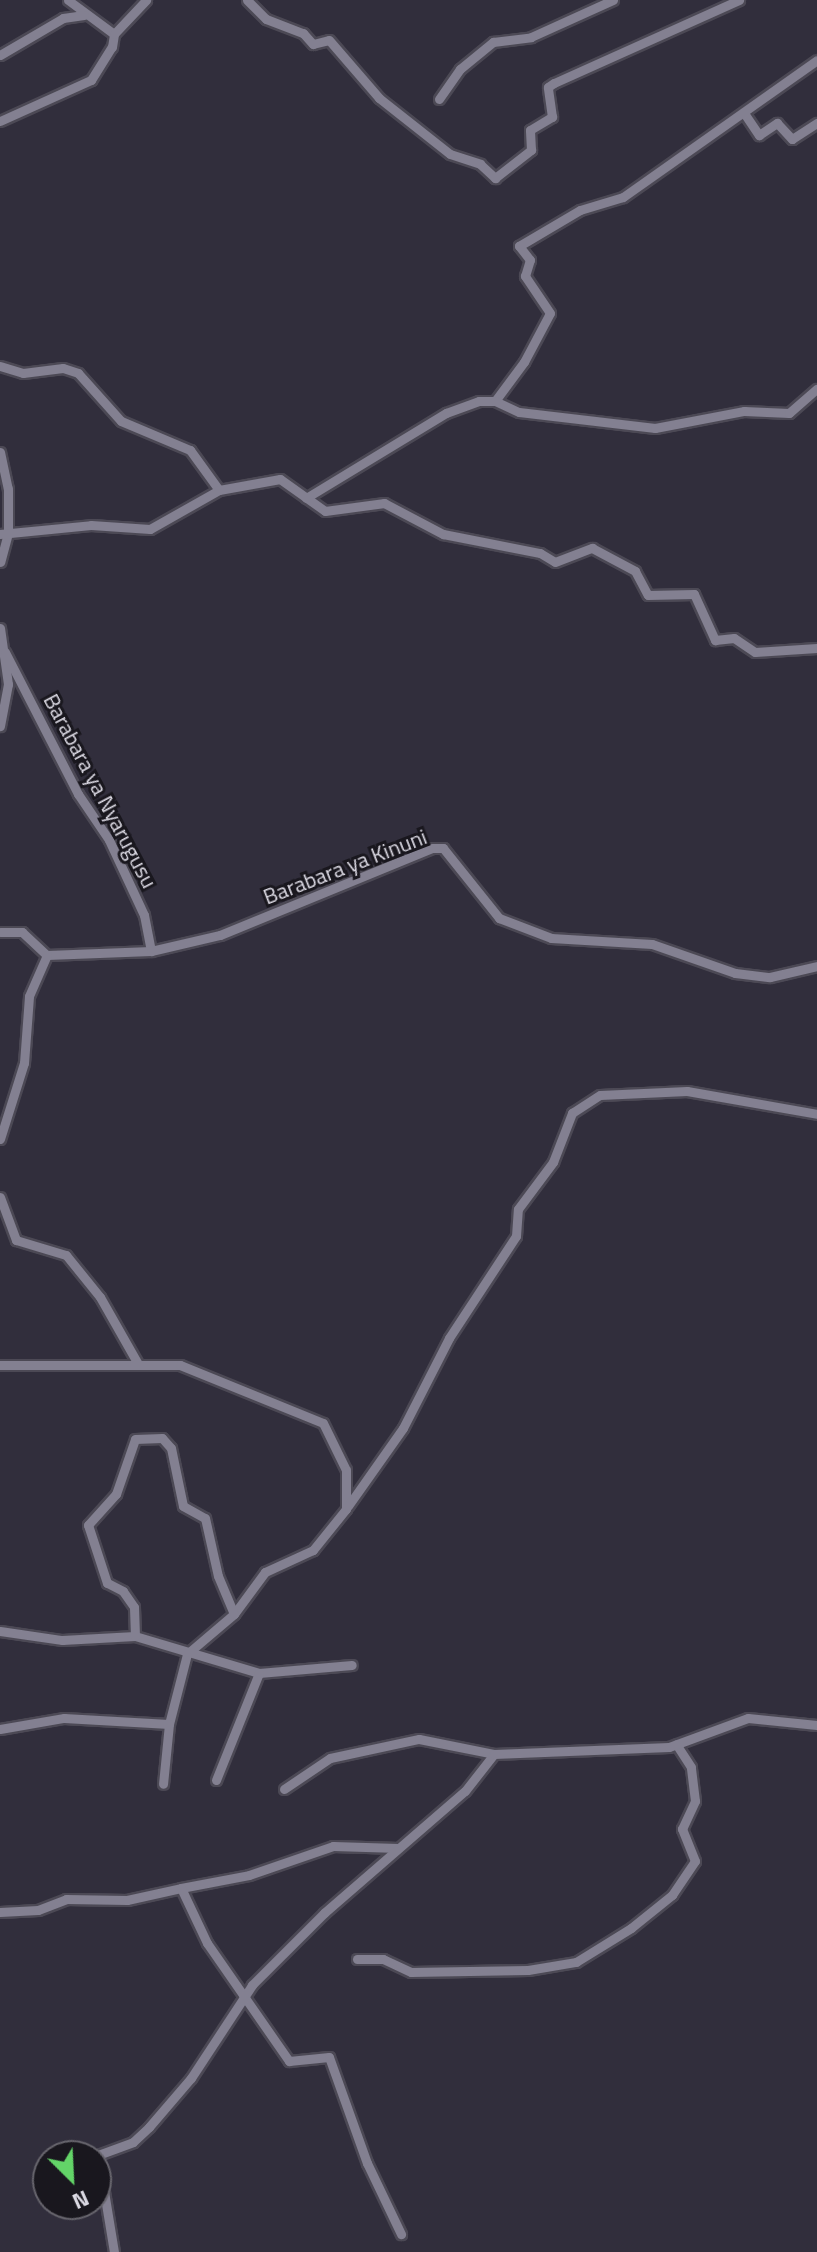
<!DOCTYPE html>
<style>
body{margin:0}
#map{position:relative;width:817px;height:2252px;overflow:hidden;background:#312e3c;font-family:"Titillium Web",sans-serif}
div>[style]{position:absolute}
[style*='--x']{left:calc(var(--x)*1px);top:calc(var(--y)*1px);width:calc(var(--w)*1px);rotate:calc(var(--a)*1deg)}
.roads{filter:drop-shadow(2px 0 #4c4955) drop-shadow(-2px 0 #4c4955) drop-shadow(0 2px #4c4955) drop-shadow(0 -2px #4c4955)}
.minor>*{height:9px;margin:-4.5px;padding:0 4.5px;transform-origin:4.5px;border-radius:4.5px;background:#838091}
span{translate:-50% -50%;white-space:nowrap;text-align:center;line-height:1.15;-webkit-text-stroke:6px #19171e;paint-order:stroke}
.street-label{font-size:22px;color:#dcdae4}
.north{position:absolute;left:32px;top:2140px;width:80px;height:80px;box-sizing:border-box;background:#19171e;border:2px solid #67656d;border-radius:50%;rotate:156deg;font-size:22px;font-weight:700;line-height:32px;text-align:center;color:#dcdae4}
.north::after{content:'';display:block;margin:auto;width:28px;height:36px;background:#63d468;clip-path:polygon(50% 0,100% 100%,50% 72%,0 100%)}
</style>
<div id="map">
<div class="roads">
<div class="minor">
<i style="--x:68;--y:0;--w:57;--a:36.5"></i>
<i style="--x:247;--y:0;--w:27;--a:45"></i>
<i style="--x:266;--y:19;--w:40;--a:21"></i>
<i style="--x:303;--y:33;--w:15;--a:48"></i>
<i style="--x:313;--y:44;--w:16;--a:-14"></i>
<i style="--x:329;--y:40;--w:77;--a:49.2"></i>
<i style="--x:379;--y:98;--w:90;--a:38.3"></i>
<i style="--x:450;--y:154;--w:32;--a:18"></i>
<i style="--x:480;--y:164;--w:21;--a:43"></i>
<i style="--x:495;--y:178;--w:46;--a:-37.9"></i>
<i style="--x:531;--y:150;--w:20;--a:-93"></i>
<i style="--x:530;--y:130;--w:26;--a:-31"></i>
<i style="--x:552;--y:117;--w:30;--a:-98"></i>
<i style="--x:548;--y:87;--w:7;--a:-34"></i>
<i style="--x:554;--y:83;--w:203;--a:-24.2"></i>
<i style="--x:0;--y:55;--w:73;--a:-30.4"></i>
<i style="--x:63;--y:18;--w:21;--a:-8"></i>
<i style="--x:439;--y:99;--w:37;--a:-55"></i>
<i style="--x:460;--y:69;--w:43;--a:-39.3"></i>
<i style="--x:493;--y:42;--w:38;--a:-7"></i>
<i style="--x:531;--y:37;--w:90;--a:-24.3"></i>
<i style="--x:744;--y:113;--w:27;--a:56"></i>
<i style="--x:759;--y:135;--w:22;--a:-34"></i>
<i style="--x:777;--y:123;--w:22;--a:47"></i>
<i style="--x:792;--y:139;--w:30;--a:-33"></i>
<i style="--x:0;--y:121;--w:100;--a:-24.3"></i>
<i style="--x:91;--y:80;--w:39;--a:-58"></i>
<i style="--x:112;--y:47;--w:13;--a:-81"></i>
<i style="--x:114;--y:34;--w:47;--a:-46.7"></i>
<i style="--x:0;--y:366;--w:24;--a:17"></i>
<i style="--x:23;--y:373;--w:40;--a:-7.1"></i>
<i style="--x:63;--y:368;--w:16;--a:18"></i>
<i style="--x:78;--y:373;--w:64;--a:48.1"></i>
<i style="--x:121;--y:421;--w:75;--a:22.8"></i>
<i style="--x:190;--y:450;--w:49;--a:54.1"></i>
<i style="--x:495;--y:401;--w:49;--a:-53.4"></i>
<i style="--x:524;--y:362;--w:55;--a:-62"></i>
<i style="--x:550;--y:313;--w:45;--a:-124"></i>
<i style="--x:525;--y:276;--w:17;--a:-73"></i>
<i style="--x:530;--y:260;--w:18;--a:-128"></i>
<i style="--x:519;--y:246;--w:71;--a:-30.5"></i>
<i style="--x:580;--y:210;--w:45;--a:-16.8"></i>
<i style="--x:623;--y:197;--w:237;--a:-35.2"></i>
<i style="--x:0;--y:452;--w:38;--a:78"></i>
<i style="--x:8;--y:489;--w:44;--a:90"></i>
<i style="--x:8;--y:533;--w:30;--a:105"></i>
<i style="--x:306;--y:498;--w:164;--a:-31.3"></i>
<i style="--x:446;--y:413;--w:35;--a:-20"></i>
<i style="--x:479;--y:401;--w:16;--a:0"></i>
<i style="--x:495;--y:401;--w:26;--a:25"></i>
<i style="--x:519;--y:412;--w:137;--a:6.7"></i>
<i style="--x:655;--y:428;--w:91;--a:-10.8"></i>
<i style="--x:744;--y:411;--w:45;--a:2.5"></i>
<i style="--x:789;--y:413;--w:37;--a:-41"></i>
<i style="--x:0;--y:534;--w:91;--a:-5.6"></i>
<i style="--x:91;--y:525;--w:59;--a:3.9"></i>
<i style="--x:150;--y:529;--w:79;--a:-29.5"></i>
<i style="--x:219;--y:490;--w:62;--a:-10.2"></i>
<i style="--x:280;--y:479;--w:55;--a:35.4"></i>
<i style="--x:325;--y:511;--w:60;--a:-7.7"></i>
<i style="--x:384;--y:503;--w:67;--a:27.7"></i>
<i style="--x:443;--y:534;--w:99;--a:11.1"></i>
<i style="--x:540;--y:553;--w:17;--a:31"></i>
<i style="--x:555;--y:562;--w:40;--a:-21"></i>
<i style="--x:592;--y:548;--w:49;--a:28.1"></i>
<i style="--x:635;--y:571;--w:27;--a:62"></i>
<i style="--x:648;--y:595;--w:46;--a:-1.2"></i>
<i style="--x:694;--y:594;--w:51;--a:65.5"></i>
<i style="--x:715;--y:640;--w:19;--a:-6"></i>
<i style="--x:734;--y:638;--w:25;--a:34"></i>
<i style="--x:755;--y:652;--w:62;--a:-3.7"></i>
<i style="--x:0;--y:628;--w:57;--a:81.9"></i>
<i style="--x:8;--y:684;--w:43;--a:100.8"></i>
<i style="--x:5;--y:652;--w:160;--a:62.8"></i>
<i style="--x:78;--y:794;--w:55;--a:56"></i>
<i style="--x:109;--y:840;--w:83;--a:65"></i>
<i style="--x:144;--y:915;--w:37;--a:79"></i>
<i style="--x:0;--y:932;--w:22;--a:0"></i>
<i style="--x:22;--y:932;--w:34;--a:43"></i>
<i style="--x:47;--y:955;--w:104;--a:-2.2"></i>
<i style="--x:151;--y:951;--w:71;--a:-13.1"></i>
<i style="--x:220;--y:935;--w:229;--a:-22.3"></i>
<i style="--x:432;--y:848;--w:11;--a:0"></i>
<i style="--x:443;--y:848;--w:90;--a:51.3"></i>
<i style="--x:499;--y:918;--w:56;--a:21"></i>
<i style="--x:551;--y:938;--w:101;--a:3.4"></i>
<i style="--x:652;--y:944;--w:88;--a:19.3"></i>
<i style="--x:735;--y:973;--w:35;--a:7"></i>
<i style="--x:770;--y:977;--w:48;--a:-13.2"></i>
<i style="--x:0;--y:1139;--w:80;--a:-72.5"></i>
<i style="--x:24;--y:1063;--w:67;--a:-85.7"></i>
<i style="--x:29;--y:996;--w:45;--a:-66.3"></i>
<i style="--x:0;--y:1197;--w:46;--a:69.6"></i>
<i style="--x:16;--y:1240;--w:52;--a:16.7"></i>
<i style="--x:66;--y:1255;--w:54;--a:51"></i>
<i style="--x:100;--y:1297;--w:77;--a:60.4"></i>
<i style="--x:0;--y:1365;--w:180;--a:0"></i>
<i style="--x:180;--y:1365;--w:154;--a:22.1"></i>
<i style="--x:323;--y:1423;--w:52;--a:63.9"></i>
<i style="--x:346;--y:1470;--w:39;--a:90"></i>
<i style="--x:346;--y:1509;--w:53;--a:128.8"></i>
<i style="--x:313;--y:1550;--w:53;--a:155.4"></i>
<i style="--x:265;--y:1572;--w:52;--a:126.4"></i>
<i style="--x:234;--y:1614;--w:62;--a:139.6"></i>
<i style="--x:187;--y:1654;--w:72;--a:104.4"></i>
<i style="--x:169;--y:1724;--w:60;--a:95.7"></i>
<i style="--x:348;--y:1506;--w:95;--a:-54.8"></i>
<i style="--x:403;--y:1428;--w:101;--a:-62.9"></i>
<i style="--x:449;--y:1338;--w:122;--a:-56.7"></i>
<i style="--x:516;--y:1236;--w:27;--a:-86"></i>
<i style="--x:518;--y:1209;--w:59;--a:-53.3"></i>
<i style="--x:553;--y:1162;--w:53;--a:-68.8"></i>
<i style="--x:572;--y:1113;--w:33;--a:-33"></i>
<i style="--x:600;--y:1095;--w:87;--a:-2.6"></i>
<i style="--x:687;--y:1091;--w:132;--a:10"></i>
<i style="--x:0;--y:1631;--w:63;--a:8.3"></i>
<i style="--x:62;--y:1640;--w:73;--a:-3.1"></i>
<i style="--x:135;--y:1636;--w:129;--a:16.6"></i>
<i style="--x:259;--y:1673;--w:93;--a:-4.9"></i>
<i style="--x:135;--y:1636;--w:29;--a:-92"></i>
<i style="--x:134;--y:1607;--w:19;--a:-125"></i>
<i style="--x:123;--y:1591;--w:18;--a:-153"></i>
<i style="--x:107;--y:1583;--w:61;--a:-108.1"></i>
<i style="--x:88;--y:1525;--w:42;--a:-47.9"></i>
<i style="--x:116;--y:1494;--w:58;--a:-70.9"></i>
<i style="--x:135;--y:1439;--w:27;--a:-2"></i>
<i style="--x:162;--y:1438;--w:13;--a:48"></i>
<i style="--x:171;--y:1448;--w:59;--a:78.3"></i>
<i style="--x:183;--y:1506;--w:25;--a:29"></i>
<i style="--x:205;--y:1518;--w:59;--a:77.4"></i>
<i style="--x:218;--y:1576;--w:41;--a:67.2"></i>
<i style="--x:0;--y:1729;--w:65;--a:-9.8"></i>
<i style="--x:64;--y:1718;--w:105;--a:3.3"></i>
<i style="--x:216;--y:1780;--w:115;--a:-68.1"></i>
<i style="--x:284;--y:1789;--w:55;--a:-34"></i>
<i style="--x:330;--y:1758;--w:91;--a:-12.1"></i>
<i style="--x:419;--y:1739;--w:76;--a:11.3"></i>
<i style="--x:181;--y:1888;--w:69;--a:-10.8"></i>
<i style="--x:249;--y:1875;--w:89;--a:-19"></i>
<i style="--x:333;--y:1846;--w:65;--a:1.8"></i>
<i style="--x:0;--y:1912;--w:38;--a:-3"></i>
<i style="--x:38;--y:1910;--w:30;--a:-21"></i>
<i style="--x:66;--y:1899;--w:61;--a:0.9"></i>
<i style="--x:127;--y:1900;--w:55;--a:-12.5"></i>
<i style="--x:181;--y:1888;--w:61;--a:64.7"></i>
<i style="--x:207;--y:1943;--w:144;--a:55.2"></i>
<i style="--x:289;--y:2061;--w:40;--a:-5.7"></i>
<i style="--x:329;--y:2057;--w:113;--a:70.3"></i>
<i style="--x:367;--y:2163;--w:79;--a:64.4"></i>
<i style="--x:357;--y:1959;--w:26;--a:0"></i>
<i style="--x:383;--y:1959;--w:31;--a:25"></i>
<i style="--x:411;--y:1972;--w:117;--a:-1"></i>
<i style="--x:528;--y:1970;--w:49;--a:-9.5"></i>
<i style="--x:576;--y:1962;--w:65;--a:-31.7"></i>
<i style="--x:631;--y:1928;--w:53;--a:-38.8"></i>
<i style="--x:672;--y:1895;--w:41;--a:-55.9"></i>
<i style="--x:695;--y:1861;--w:35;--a:-112"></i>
<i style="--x:682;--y:1829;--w:31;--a:-65"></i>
<i style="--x:695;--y:1801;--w:34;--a:-97"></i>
<i style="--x:691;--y:1767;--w:27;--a:-123"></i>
<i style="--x:114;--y:2252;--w:98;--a:-99.4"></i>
<i style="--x:98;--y:2155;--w:37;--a:-20"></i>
<i style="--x:133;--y:2142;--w:22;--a:-43"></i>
<i style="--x:149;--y:2127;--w:65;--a:-49.4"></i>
<i style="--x:191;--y:2078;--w:111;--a:-56.7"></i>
<i style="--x:252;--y:1985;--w:102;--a:-45"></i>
<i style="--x:324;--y:1913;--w:186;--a:-40.9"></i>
<i style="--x:465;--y:1791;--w:47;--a:-51.9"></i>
<i style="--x:494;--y:1754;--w:175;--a:-2.3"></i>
<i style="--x:669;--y:1747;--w:84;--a:-20.2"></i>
<i style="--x:748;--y:1718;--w:69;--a:5.8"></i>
</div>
</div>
<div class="street-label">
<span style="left:100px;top:791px;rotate:62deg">Barabara ya Nyarugusu</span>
<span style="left:345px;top:867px;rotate:-21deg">Barabara ya Kinuni</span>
</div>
<div class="north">N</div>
</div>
